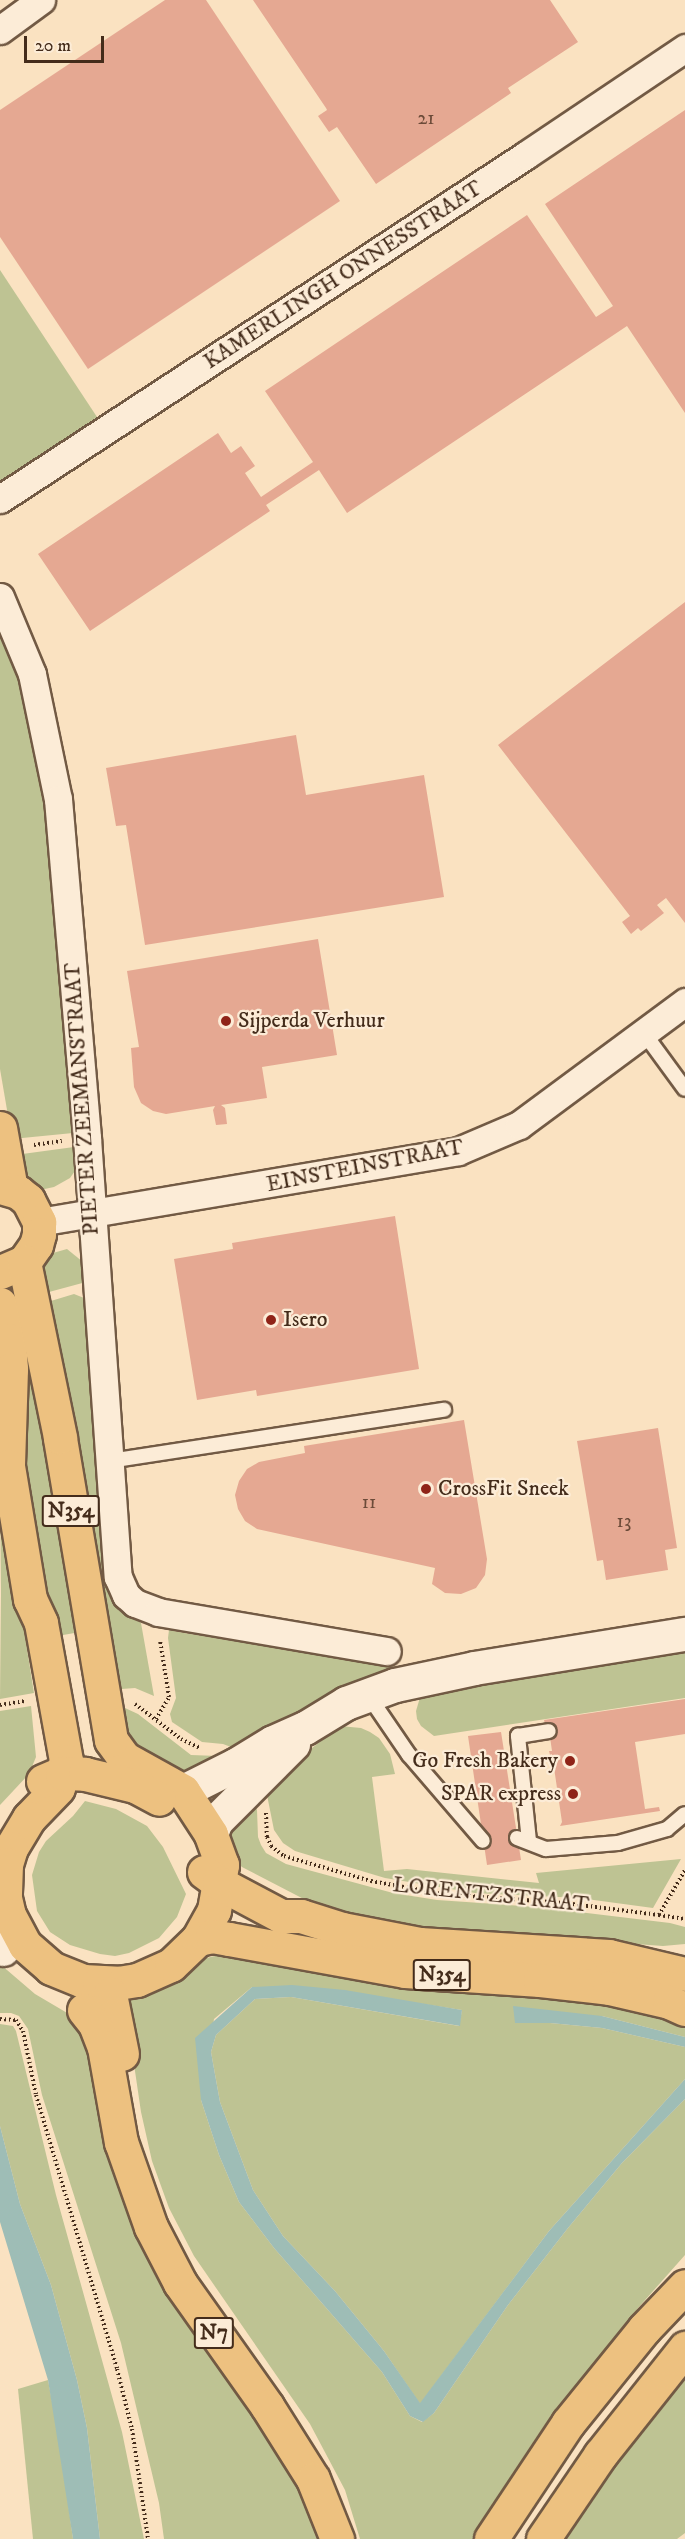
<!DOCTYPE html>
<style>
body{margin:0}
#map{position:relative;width:685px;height:2539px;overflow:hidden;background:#fae2c1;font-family:"IM FELL DW Pica",serif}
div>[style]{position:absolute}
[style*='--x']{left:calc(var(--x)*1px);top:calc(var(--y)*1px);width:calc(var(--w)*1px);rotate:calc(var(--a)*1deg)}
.green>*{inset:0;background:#bec393}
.water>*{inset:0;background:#9ebdb6}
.building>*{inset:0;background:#e5a892}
.path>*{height:4px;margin-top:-2px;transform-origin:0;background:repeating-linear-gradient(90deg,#442c1b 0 1.5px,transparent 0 4.5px)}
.roads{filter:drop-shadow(2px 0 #725a44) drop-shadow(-2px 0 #725a44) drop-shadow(0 2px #725a44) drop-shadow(0 -2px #725a44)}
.lane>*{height:14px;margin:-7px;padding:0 7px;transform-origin:7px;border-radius:7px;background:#fcecd7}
.street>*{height:27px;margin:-13.5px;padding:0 13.5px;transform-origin:13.5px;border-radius:13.5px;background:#fcecd7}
.secondary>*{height:33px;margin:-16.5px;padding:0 16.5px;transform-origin:16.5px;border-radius:16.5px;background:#fcecd7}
.primary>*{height:33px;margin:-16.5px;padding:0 16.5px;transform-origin:16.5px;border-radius:16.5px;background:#edc180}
.highway>*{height:33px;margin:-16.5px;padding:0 16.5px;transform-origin:16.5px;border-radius:16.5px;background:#edc180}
.dots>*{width:16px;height:16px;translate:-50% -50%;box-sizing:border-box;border:3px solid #fcecd7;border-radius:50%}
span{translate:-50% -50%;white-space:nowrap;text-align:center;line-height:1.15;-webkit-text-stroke:4.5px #fcecd7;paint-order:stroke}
.number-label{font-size:20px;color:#6c4b39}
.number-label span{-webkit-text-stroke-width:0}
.shield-label span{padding:2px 4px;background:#fcecd7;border:2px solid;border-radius:4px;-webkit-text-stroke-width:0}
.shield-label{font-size:21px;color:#442c1b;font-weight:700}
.street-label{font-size:22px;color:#442c1b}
.poi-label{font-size:22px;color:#442c1b}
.left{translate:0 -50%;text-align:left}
.right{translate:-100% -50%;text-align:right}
.scale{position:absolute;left:24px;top:36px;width:80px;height:27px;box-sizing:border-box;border:3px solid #442c1b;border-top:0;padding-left:8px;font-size:18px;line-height:21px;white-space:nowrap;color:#442c1b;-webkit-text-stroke:4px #fcecd7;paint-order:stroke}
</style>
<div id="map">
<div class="green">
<i style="clip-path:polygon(0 270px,97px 417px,11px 478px,0 483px)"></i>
<i style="clip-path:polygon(0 624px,26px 690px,45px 809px,73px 1133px,12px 1139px,0 1069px)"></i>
<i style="clip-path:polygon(74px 1147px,77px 1168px,70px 1178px,54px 1187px,40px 1190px,25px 1179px,15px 1155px)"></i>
<i style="clip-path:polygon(67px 1249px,83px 1262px,86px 1282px,38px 1295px,37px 1278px,45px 1259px,53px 1253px)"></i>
<i style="clip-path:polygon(74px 1294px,84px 1298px,126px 1612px,141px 1623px,154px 1696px,135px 1688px,108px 1690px,41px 1304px)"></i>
<i style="clip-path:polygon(28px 1331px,80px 1632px,52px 1637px,19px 1450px)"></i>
<i style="clip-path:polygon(0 1480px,34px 1693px,0 1699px,1px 1593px)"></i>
<i style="clip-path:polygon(169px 1630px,184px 1633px,403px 1668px,236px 1755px,231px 1747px,223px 1744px,202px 1742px,172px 1722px,170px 1714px,176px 1698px,168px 1638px)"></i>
<i style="clip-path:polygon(685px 1649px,685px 1698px,434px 1736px,421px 1726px,417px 1719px,416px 1711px,421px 1694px)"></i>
<i style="clip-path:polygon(31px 1706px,36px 1757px,29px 1774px,0 1805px,0 1711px)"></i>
<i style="clip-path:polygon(125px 1708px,138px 1714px,191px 1755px,218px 1756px,187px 1775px,126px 1744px,120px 1709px)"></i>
<i style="clip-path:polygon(340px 1726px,361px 1728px,370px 1732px,379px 1738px,390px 1754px,395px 1774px,372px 1777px,384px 1871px,407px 1869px,539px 1883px,536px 1873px,681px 1859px,653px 1908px,579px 1898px,475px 1893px,385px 1878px,295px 1851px,283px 1843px,274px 1830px,265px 1785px)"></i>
<i style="clip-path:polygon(250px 1796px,257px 1810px,258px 1837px,261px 1845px,266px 1853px,286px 1864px,393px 1893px,437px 1900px,537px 1907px,670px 1923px,685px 1927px,685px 1944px,663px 1946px,387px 1926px,323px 1909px,242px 1867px,235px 1860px,227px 1841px,232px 1814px)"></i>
<i style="clip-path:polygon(85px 1801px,116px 1809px,147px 1826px,163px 1847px,186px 1894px,177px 1917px,159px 1938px,129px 1953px,115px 1956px,100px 1954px,70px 1945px,50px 1932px,37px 1911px,32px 1875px,39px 1852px,46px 1841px,73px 1816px)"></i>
<i style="clip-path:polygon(236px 1951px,548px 1989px,685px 2017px,685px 2037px,602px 2016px,515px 2023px,550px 2023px,602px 2028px,685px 2047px,685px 2079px,549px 2231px,420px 2404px,384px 2351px,335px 2291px,283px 2236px,253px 2190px,220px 2102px,211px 2052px,216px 2035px,255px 1999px,291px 1997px,459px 2026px,462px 2010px,404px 2001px,252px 1987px,214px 2019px,201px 2100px,219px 2155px,239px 2202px,274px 2248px,382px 2372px,410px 2416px,422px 2422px,434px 2413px,508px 2305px,568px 2228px,622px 2163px,685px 2099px,685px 2255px,638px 2308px,562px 2407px,473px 2539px,360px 2539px,345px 2490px,310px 2424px,194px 2256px,169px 2208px,152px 2161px,141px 2112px,124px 1996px,198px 1960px)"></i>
<i style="clip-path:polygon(0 1964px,35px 1994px,74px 2017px,84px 2031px,111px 2132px,309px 2503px,320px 2539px,164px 2539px,159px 2503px,121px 2343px,42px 2095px,28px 2029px,19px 2016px,11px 2013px,0 2013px)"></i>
<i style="clip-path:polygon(0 2024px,13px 2026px,16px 2031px,56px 2195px,122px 2432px,144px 2539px,100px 2539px,87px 2428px,77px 2380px,51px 2285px,20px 2204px,0 2126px)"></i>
<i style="clip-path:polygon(685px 2378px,685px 2533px,677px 2539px,564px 2539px,631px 2445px)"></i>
<i style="clip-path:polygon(48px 2380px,60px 2444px,73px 2539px,33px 2539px,18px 2389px)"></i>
</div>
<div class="water">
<i style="clip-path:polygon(292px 1985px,345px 1990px,462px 2010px,460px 2026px,291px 1997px,255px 1999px,216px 2035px,211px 2052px,220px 2102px,253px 2190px,283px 2236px,335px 2291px,384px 2351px,420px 2403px,549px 2231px,685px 2079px,685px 2099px,622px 2163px,568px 2228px,508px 2305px,434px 2413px,423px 2422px,410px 2416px,382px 2372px,274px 2248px,239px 2202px,219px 2155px,201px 2100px,195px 2038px,252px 1987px)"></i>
<i style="clip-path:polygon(513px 2006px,602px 2016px,685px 2037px,685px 2047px,602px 2028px,550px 2023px,515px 2023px)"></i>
<i style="clip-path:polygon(0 2126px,20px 2204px,51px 2285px,77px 2380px,87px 2428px,100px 2539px,73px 2539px,48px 2380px,0 2222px)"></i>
</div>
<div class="building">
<i style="clip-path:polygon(165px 0,206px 0,340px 201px,88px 369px,0 237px,0 110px)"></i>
<i style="clip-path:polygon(253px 0,550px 0,578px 42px,508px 88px,511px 93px,376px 184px,337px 127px,329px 132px,318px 116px,327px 110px,326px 108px)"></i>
<i style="clip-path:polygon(685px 110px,685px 413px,627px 326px,347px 513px,319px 470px,266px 505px,270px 511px,90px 631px,38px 554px,218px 433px,231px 453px,241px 446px,255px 466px,245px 473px,261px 497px,313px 462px,265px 391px,527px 215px,596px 317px,613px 306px,545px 204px)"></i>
<i style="clip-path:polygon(685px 602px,685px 923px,666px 898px,657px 905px,664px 913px,641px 931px,638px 928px,631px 934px,622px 922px,630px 916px,498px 745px)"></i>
<i style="clip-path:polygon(296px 735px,306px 795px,424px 775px,444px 897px,145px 945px,126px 825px,116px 826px,106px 768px)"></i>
<i style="clip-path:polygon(318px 939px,337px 1055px,262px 1067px,267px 1098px,221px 1105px,225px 1108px,227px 1124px,216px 1125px,213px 1110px,215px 1106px,166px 1114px,153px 1111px,141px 1103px,134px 1087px,131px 1048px,139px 1047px,127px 971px)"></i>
<i style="clip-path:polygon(395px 1216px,419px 1369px,257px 1396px,256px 1390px,197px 1400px,174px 1259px,233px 1249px,232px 1243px)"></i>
<i style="clip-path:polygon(464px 1420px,487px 1559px,485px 1575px,476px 1588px,461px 1594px,445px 1593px,432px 1584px,435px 1568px,257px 1529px,245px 1521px,238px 1509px,235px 1495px,239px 1481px,247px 1469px,259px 1462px,305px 1453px,304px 1446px)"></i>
<i style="clip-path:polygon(658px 1428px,677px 1548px,665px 1550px,668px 1570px,606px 1580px,603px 1560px,597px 1561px,577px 1441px)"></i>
<i style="clip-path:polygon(685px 1699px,685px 1734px,635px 1742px,645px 1809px,659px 1807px,660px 1811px,560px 1826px,562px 1822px,552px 1754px,550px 1755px,549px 1751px,552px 1751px,548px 1723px,545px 1724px,544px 1720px)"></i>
<i style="clip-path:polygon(501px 1732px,521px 1860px,487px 1865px,468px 1736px)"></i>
</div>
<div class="path">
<i style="--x:34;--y:1145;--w:28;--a:-8"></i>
<i style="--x:135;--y:1704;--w:58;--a:37.3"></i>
<i style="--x:181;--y:1739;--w:21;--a:25"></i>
<i style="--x:0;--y:1705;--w:25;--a:-9"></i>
<i style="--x:156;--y:1719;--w:26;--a:-59"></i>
<i style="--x:169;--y:1697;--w:58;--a:-99"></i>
<i style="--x:266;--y:1813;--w:24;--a:88"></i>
<i style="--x:267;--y:1837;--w:10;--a:66"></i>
<i style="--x:271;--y:1846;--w:16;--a:38"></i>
<i style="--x:284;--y:1856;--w:91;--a:16"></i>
<i style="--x:371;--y:1881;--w:72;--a:10.4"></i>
<i style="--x:442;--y:1894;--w:122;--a:4.2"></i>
<i style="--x:564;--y:1903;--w:96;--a:7.2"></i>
<i style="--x:659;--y:1915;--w:52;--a:-60"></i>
<i style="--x:659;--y:1915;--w:26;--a:9"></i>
<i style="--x:0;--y:2019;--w:16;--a:4"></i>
<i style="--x:16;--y:2020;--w:13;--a:58"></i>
<i style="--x:23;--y:2031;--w:65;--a:78.5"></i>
<i style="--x:36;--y:2095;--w:286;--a:73.5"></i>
<i style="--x:117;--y:2369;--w:62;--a:76"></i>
<i style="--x:132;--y:2429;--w:111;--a:81.7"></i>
</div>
<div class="roads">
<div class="lane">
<i style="--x:644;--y:1033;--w:69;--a:53.8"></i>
<i style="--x:109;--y:1461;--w:339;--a:-8.7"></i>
<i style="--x:368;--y:1695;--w:73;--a:55.7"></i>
<i style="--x:409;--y:1755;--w:113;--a:49.3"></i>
<i style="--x:517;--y:1838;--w:31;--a:21"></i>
<i style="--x:546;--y:1849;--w:72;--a:-4.8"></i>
<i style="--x:618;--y:1843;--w:51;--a:-15.9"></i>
<i style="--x:667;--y:1829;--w:23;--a:-40"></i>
<i style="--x:529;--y:1841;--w:106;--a:-96"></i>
<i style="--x:518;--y:1736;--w:31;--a:-9"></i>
</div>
<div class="street">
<i style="--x:0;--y:30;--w:51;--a:-36.2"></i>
<i style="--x:0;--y:499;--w:628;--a:-33.18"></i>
<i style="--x:526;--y:155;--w:192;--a:-33.9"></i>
<i style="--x:0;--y:597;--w:83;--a:67.4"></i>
<i style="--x:32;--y:674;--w:128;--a:78.3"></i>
<i style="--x:58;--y:799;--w:340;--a:85.1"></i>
<i style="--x:87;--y:1138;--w:440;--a:86"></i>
<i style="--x:118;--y:1577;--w:20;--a:66"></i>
<i style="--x:126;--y:1595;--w:12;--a:42"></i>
<i style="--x:135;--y:1603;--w:25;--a:21"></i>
<i style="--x:158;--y:1612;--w:232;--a:9.7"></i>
<i style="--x:39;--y:1222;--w:425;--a:-9.6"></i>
<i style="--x:458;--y:1151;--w:66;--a:-23.1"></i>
<i style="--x:519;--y:1125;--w:207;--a:-36.5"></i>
</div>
<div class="secondary">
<i style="--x:183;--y:1791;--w:58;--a:-26.6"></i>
<i style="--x:235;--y:1765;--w:44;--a:-31.2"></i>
<i style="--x:273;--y:1742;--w:35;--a:-24"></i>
<i style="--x:305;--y:1728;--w:48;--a:-31.4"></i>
<i style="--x:346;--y:1703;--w:52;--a:-20.2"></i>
<i style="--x:395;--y:1685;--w:81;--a:-12.1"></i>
<i style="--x:474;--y:1668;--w:214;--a:-9.2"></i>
<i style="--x:211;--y:1834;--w:14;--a:-69"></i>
<i style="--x:216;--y:1821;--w:109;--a:-45"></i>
<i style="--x:0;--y:1948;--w:3;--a:18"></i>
</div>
<div class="primary">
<i style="--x:0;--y:1128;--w:62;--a:79.8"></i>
<i style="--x:0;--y:1187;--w:19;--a:16"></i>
<i style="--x:18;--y:1192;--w:13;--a:39"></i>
<i style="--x:28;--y:1200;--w:25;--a:63"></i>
<i style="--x:39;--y:1222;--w:12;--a:90"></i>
<i style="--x:39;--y:1234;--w:11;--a:105"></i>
<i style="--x:36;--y:1245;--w:21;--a:125"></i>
<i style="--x:24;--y:1262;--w:26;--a:157"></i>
<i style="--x:0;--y:1304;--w:37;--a:76"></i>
<i style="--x:9;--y:1340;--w:29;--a:86"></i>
<i style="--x:11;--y:1369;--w:97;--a:91.8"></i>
<i style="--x:8;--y:1466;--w:135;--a:80.6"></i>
<i style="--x:30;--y:1599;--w:26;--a:65"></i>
<i style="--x:41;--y:1623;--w:140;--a:79.7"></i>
<i style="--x:66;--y:1761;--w:28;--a:107"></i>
<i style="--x:58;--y:1788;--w:42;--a:134"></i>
<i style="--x:29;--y:1818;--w:35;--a:121"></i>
<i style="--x:11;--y:1848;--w:17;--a:107"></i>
<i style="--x:6;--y:1864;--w:34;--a:92"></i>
<i style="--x:5;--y:1898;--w:17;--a:77"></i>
<i style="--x:9;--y:1915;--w:34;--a:62"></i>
<i style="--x:25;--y:1945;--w:35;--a:41"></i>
<i style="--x:51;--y:1968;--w:35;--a:22"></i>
<i style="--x:83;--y:1981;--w:35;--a:3"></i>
<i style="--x:118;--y:1983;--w:19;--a:-9"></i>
<i style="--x:137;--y:1980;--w:37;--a:-24"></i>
<i style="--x:171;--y:1965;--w:37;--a:-44"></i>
<i style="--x:198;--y:1939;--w:33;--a:-61"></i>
<i style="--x:214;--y:1910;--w:46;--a:-79.9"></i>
<i style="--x:222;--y:1865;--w:33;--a:-110"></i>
<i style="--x:211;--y:1834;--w:51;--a:-123.1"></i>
<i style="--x:183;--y:1791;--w:68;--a:-150.8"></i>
<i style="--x:124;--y:1758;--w:22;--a:-126"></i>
<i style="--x:111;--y:1740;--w:307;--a:-99.6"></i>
<i style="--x:60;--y:1437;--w:179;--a:-101.6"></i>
<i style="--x:43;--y:1781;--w:21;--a:-23"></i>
<i style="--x:62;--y:1773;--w:23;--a:2"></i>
<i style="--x:85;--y:1774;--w:51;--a:13.5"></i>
<i style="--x:135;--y:1786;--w:27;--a:28"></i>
<i style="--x:204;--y:1872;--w:19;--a:36"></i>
<i style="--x:219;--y:1883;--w:70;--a:28"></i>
<i style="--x:281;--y:1916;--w:20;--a:0"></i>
<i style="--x:301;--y:1916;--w:43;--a:17.6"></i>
<i style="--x:342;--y:1929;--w:79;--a:10.9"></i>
<i style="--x:420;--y:1944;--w:189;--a:3.6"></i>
<i style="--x:609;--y:1956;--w:78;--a:13.3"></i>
<i style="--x:198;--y:1939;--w:14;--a:-12"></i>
<i style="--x:212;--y:1936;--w:17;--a:10"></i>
<i style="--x:229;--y:1939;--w:179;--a:10.3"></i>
<i style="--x:405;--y:1971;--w:135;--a:3.8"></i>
<i style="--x:540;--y:1980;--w:69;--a:6.6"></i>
<i style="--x:609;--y:1988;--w:62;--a:13.1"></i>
<i style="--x:669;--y:2002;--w:17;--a:24"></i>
</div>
<div class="highway">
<i style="--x:99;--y:1983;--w:16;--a:45"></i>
<i style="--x:110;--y:1994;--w:61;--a:78.7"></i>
<i style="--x:84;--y:2010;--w:18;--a:52"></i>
<i style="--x:95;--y:2024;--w:25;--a:69"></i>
<i style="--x:104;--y:2047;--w:97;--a:79.9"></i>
<i style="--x:121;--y:2142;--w:90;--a:70.6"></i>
<i style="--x:151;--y:2227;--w:63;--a:62.6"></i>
<i style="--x:180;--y:2283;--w:151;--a:54.7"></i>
<i style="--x:267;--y:2406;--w:86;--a:57.8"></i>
<i style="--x:313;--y:2479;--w:65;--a:68.2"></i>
<i style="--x:491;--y:2539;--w:139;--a:-56.4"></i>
<i style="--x:568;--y:2423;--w:121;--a:-51"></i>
<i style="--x:644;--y:2329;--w:59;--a:-46.4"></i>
<i style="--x:543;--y:2539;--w:102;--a:-55.8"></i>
<i style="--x:600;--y:2455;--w:137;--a:-51.5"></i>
</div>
</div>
<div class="dots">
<i style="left:226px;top:1021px;background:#8f2418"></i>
<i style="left:271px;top:1320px;background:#8f2418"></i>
<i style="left:426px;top:1489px;background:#8f2418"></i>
<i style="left:570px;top:1761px;background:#8f2418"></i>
<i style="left:573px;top:1794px;background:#8f2418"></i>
</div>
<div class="number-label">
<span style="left:426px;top:118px">21</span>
<span style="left:369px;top:1502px">11</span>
<span style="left:624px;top:1521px">13</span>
</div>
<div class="shield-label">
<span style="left:71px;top:1511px">N354</span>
<span style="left:442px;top:1975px">N354</span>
<span style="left:214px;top:2333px">N7</span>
</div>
<div class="street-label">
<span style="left:343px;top:275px;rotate:-33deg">KAMERLINGH ONNESSTRAAT</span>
<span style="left:82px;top:1099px;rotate:-94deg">PIETER ZEEMANSTRAAT</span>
<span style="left:365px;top:1166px;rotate:-11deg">EINSTEINSTRAAT</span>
<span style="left:491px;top:1895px;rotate:6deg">LORENTZSTRAAT</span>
</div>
<div class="poi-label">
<span class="left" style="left:238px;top:1021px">Sijperda Verhuur</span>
<span class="left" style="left:283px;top:1320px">Isero</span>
<span class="left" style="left:438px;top:1489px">CrossFit Sneek</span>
<span class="right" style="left:558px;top:1761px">Go Fresh Bakery</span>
<span class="right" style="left:561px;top:1794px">SPAR express</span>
</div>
<div class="scale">20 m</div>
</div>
